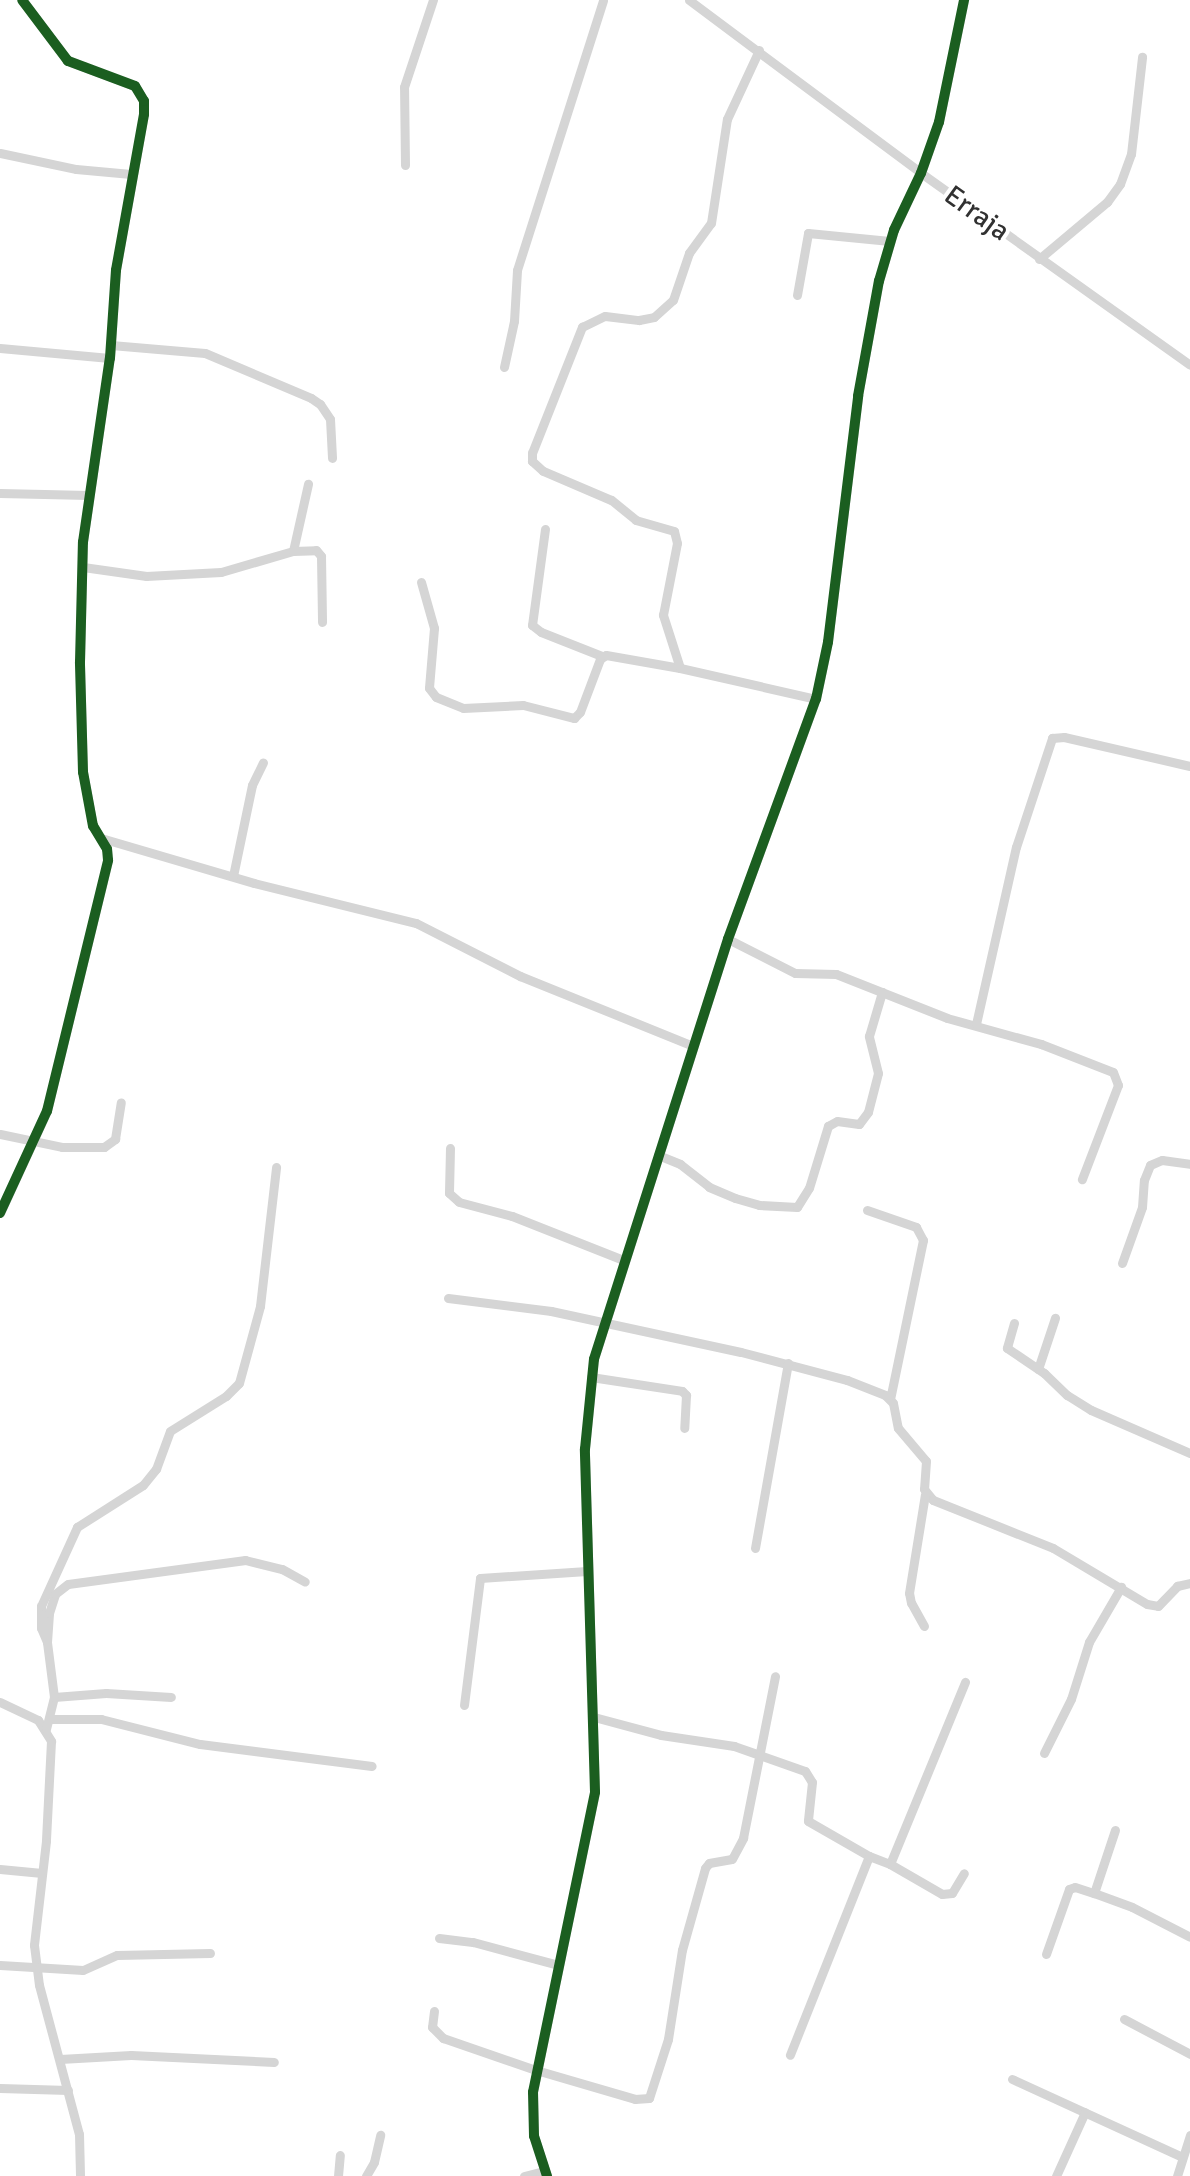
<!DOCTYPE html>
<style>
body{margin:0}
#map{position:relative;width:1190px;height:2176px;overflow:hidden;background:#fff;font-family:Signika,sans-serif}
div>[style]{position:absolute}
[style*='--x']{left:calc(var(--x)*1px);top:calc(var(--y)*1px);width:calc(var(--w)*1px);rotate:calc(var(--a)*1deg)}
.minor>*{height:9px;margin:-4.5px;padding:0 4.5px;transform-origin:4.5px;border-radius:4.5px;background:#d5d5d5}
.cycleway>*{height:10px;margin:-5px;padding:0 5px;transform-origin:5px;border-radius:5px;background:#1b5e20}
span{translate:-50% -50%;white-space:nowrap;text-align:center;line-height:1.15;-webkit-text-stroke:8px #fff;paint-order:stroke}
.street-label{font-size:28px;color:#313131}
</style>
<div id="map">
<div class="minor">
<i style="--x:689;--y:0;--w:289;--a:36.7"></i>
<i style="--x:921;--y:173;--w:330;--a:35.5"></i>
<i style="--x:0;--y:153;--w:78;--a:11.9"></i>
<i style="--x:76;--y:169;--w:55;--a:5.2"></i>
<i style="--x:405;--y:165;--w:78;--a:-90.7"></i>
<i style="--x:404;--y:87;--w:92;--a:-71.6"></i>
<i style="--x:1039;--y:259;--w:89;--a:-40"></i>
<i style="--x:1107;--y:202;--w:22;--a:-54"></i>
<i style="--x:1120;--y:184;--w:32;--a:-70"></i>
<i style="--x:1131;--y:154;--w:98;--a:-83.5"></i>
<i style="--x:797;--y:295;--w:63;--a:-79.9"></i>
<i style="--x:808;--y:233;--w:82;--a:5.6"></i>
<i style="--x:111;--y:345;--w:94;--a:4.9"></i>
<i style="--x:205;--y:353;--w:115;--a:23"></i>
<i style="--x:311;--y:398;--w:11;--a:34"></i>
<i style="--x:320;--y:404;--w:18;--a:56"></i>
<i style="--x:330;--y:419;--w:39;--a:87"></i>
<i style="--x:0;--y:348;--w:110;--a:5.2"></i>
<i style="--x:504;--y:367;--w:47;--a:-77.7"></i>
<i style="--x:514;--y:321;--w:51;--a:-86.6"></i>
<i style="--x:517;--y:270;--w:283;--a:-72.3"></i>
<i style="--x:0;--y:493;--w:88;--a:1.3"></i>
<i style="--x:545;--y:529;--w:97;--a:97.7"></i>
<i style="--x:532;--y:625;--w:11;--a:38"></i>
<i style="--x:541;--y:632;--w:66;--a:21.5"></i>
<i style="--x:293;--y:551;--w:69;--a:-77.4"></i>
<i style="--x:83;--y:567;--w:64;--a:8.1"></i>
<i style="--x:146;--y:576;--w:75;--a:-3.1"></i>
<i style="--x:221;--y:572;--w:75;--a:-16.3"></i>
<i style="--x:293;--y:551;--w:23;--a:-2"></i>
<i style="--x:316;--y:550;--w:8;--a:50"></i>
<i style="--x:321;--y:556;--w:66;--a:89.1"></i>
<i style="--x:421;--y:582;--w:48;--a:74.2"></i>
<i style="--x:434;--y:628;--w:60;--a:94.8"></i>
<i style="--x:429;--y:688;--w:11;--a:52"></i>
<i style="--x:436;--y:697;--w:29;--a:22"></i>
<i style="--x:463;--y:708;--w:60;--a:-2.9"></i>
<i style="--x:523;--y:705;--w:53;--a:14.3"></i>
<i style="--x:574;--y:718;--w:8;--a:-45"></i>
<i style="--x:580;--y:712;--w:57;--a:-69.3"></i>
<i style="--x:600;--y:659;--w:7;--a:-34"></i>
<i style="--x:606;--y:655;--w:75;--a:10"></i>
<i style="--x:680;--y:668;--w:139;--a:12.8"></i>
<i style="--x:680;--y:668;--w:56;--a:-107.8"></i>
<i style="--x:663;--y:615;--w:73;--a:-79"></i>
<i style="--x:677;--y:543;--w:12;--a:-104"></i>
<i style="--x:674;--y:531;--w:40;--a:-164"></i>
<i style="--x:636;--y:520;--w:32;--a:-141"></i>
<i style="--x:611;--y:500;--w:74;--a:-156.9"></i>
<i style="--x:543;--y:471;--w:15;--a:-138"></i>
<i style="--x:532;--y:461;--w:8;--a:-90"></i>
<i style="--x:532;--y:453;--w:136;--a:-68.4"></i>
<i style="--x:582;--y:327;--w:25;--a:-26"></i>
<i style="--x:605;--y:316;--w:34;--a:7"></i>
<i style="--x:639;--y:320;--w:15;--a:-11"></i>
<i style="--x:654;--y:317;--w:25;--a:-42"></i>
<i style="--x:673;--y:300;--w:50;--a:-71.2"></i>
<i style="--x:689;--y:253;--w:37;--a:-54"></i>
<i style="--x:711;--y:223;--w:105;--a:-81.3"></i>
<i style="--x:727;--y:119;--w:76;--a:-65.1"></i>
<i style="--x:101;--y:838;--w:159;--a:16.4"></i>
<i style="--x:254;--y:883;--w:167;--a:13.9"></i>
<i style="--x:416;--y:923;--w:117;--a:27"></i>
<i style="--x:520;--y:976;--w:187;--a:22"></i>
<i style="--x:233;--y:876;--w:93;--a:-78.2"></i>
<i style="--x:252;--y:785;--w:25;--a:-64"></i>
<i style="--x:728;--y:939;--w:75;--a:26.9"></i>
<i style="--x:795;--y:973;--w:41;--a:1.4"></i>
<i style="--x:836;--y:974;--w:119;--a:21.6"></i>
<i style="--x:947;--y:1018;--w:98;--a:15.5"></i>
<i style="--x:1041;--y:1044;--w:77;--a:21.3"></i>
<i style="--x:1113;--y:1072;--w:14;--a:69"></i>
<i style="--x:1118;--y:1085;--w:101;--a:111"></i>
<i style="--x:976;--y:1024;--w:181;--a:-77.3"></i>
<i style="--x:1016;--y:847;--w:115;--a:-71.7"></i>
<i style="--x:1052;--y:738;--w:12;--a:-5"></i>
<i style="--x:1064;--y:737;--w:129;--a:13"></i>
<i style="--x:0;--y:1134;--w:63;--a:11.8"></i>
<i style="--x:62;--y:1147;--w:42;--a:0"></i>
<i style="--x:104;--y:1147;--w:14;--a:-36"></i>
<i style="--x:115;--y:1139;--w:37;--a:-81"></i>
<i style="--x:450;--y:1148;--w:45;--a:91.3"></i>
<i style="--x:449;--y:1193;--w:13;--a:42"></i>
<i style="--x:459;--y:1202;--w:55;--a:14.8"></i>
<i style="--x:512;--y:1216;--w:119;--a:21.6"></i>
<i style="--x:658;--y:1155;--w:24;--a:22"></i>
<i style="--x:680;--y:1164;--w:37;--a:38"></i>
<i style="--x:709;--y:1187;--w:28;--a:23"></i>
<i style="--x:735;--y:1198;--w:25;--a:16"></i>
<i style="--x:759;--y:1205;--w:38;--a:3"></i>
<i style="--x:797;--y:1207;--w:22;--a:-58"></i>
<i style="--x:809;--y:1188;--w:65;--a:-73"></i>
<i style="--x:828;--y:1126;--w:10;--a:-29"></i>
<i style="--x:837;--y:1121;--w:22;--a:8"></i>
<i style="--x:859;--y:1124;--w:15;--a:-53"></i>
<i style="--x:868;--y:1112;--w:40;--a:-75.6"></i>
<i style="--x:878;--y:1073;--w:38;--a:-104"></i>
<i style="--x:869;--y:1036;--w:46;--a:-73.5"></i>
<i style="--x:867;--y:1210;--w:52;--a:19.1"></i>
<i style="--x:916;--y:1227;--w:15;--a:62"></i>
<i style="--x:923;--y:1240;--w:162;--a:101.7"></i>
<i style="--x:0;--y:1213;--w:112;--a:-65.3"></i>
<i style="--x:47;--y:1111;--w:258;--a:-76.3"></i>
<i style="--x:108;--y:860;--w:11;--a:-95"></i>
<i style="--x:107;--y:849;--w:27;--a:-121"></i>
<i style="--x:93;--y:826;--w:55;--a:-100.5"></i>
<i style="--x:83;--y:772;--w:110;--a:-91.6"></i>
<i style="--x:80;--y:662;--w:120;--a:-88.6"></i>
<i style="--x:83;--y:542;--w:186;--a:-81.7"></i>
<i style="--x:110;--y:358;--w:88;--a:-86.1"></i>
<i style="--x:116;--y:270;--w:158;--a:-79.8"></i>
<i style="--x:144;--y:114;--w:13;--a:-90"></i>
<i style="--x:144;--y:101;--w:17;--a:-121"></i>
<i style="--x:135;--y:86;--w:72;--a:-159.5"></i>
<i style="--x:68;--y:61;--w:76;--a:-127"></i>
<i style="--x:1122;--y:1263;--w:59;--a:-70.3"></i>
<i style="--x:1142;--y:1207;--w:27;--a:-86"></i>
<i style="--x:1144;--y:1180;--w:16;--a:-68"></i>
<i style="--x:1150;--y:1165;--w:13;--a:-23"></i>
<i style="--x:1162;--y:1160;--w:28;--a:8"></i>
<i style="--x:448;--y:1298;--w:104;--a:7.2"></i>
<i style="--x:551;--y:1311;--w:194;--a:12.2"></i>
<i style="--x:741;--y:1352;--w:110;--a:14.8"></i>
<i style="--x:847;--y:1380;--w:41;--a:21.5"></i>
<i style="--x:885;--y:1395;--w:11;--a:45"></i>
<i style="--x:893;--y:1403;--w:25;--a:79"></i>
<i style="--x:898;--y:1428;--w:43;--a:49.7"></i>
<i style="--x:926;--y:1461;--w:28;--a:94"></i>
<i style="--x:924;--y:1489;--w:14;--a:51"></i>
<i style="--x:933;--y:1500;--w:129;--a:21.8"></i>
<i style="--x:1053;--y:1548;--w:109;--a:30.8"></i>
<i style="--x:1147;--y:1604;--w:11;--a:10"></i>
<i style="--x:1158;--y:1606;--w:28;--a:-46"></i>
<i style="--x:1177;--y:1586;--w:13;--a:-13"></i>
<i style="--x:1014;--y:1323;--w:26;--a:106"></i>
<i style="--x:1007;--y:1348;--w:45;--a:34"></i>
<i style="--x:1044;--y:1373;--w:32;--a:44"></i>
<i style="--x:1067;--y:1395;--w:28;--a:32"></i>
<i style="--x:1091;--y:1410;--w:108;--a:23.5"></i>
<i style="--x:1038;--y:1369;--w:54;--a:-71.6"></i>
<i style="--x:591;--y:1377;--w:92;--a:8.7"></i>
<i style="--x:682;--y:1391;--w:6;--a:45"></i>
<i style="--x:686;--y:1395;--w:33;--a:93"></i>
<i style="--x:755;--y:1548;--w:188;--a:-79.9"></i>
<i style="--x:924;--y:1626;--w:26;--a:-119"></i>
<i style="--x:911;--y:1603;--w:10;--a:-101"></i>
<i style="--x:909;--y:1593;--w:100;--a:-80.8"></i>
<i style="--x:47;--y:1642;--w:15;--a:-113"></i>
<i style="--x:41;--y:1628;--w:22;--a:-90"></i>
<i style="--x:41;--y:1606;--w:87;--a:-65.5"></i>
<i style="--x:77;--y:1527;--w:78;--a:-32.5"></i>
<i style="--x:143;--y:1485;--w:21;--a:-51"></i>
<i style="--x:156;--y:1469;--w:40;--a:-69.8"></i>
<i style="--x:170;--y:1431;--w:66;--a:-32"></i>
<i style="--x:226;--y:1396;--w:18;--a:-45"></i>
<i style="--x:239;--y:1383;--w:80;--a:-74.7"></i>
<i style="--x:260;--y:1306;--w:140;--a:-83.4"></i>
<i style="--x:54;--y:1697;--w:52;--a:-4.4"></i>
<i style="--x:106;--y:1693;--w:65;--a:3.5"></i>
<i style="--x:0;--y:1702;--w:42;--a:25.3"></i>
<i style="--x:38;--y:1720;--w:25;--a:58"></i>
<i style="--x:51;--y:1741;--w:100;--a:92.9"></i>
<i style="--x:46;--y:1841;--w:105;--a:96.6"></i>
<i style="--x:34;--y:1945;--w:40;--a:82.9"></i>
<i style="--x:39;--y:1985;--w:154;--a:75"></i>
<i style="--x:79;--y:2134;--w:42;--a:88.6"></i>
<i style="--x:464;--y:1705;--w:128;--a:-82.8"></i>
<i style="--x:480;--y:1578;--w:107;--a:-3.7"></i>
<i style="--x:594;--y:1717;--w:69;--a:15"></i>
<i style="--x:661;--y:1735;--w:74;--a:8.6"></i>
<i style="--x:734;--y:1746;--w:75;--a:19.4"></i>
<i style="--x:805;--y:1771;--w:13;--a:58"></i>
<i style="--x:812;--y:1782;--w:39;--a:96"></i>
<i style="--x:808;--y:1821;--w:70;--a:29.8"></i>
<i style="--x:869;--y:1856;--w:214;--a:111.7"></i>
<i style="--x:51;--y:1719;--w:50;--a:0"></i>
<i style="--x:101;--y:1719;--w:102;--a:14.2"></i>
<i style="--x:200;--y:1744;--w:173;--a:7.3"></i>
<i style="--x:46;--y:1729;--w:33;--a:-76"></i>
<i style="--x:54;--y:1697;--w:55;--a:-97.3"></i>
<i style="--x:47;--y:1642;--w:29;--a:-86"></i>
<i style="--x:49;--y:1613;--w:20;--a:-72"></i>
<i style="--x:55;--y:1594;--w:16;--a:-38"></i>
<i style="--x:68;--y:1584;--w:179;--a:-7.7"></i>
<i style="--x:245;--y:1560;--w:38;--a:14"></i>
<i style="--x:282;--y:1569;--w:26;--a:29"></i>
<i style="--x:1044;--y:1753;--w:60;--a:-63.4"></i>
<i style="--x:1071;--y:1699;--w:60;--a:-72.5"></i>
<i style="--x:1089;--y:1642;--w:64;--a:-59.8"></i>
<i style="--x:1115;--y:1830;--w:66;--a:108.4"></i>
<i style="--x:1094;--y:1893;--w:40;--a:20.2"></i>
<i style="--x:1132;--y:1907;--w:65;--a:27.3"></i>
<i style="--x:869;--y:1856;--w:22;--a:21"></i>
<i style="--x:890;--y:1864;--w:197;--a:-67.6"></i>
<i style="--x:890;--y:1864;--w:60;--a:30"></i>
<i style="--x:942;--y:1894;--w:10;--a:-6"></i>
<i style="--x:952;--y:1893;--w:23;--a:-59"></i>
<i style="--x:0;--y:1869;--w:42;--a:5.4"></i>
<i style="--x:439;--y:1938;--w:34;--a:7"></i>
<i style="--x:473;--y:1942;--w:88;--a:15.1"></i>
<i style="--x:1046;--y:1954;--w:69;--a:-70.5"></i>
<i style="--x:1069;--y:1889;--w:6;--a:-18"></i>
<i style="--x:1075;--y:1887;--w:20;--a:18"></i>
<i style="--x:0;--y:1965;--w:83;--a:3.4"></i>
<i style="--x:83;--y:1970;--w:37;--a:-24"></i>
<i style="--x:117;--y:1955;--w:93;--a:-1.2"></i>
<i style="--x:434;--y:2011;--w:16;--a:97"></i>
<i style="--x:432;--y:2027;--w:16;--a:45"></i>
<i style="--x:443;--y:2038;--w:98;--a:19"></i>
<i style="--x:536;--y:2070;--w:103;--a:16.3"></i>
<i style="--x:635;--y:2099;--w:14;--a:-4"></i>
<i style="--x:649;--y:2098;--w:62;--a:-72.1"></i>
<i style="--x:668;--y:2039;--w:90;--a:-81.1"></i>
<i style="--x:682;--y:1950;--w:85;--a:-74.3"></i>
<i style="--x:705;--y:1868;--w:6;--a:-51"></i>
<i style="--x:709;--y:1863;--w:23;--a:-10"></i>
<i style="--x:732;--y:1859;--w:24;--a:-62"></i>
<i style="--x:743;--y:1838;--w:165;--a:-78.8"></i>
<i style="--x:1124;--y:2019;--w:75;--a:27.9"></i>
<i style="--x:60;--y:2059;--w:71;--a:-3.2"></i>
<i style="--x:131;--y:2055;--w:143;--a:2.8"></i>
<i style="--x:1012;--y:2079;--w:187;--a:24.6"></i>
<i style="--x:0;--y:2088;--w:68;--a:1.7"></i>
<i style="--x:338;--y:2176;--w:21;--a:-85"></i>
<i style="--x:366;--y:2176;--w:16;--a:-60"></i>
<i style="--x:374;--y:2162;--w:28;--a:-77"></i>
<i style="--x:524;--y:2176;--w:21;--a:-14"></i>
<i style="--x:547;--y:2176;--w:42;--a:-108"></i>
<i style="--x:534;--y:2136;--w:44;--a:-91.3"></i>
<i style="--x:533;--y:2092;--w:306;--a:-78.3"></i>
<i style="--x:595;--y:1792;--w:343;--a:-91.7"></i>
<i style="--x:585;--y:1449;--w:90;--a:-84.3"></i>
<i style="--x:594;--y:1359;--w:441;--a:-72.3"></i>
<i style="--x:728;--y:939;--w:256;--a:-69.9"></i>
<i style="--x:816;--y:699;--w:58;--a:-78.1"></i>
<i style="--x:828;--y:642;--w:248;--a:-83"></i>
<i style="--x:858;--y:396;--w:117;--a:-79.7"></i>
<i style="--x:879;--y:281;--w:53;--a:-73.6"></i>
<i style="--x:894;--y:230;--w:63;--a:-64.7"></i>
<i style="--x:921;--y:173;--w:54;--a:-70.6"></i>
<i style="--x:939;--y:122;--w:125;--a:-78.4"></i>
<i style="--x:1056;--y:2176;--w:70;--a:-65.6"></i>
<i style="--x:1177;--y:2176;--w:43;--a:-72.4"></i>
</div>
<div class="cycleway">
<i style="--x:0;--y:1213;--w:112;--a:-65.3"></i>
<i style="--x:47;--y:1111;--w:258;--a:-76.3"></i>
<i style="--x:108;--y:860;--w:11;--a:-95"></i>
<i style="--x:107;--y:849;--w:27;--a:-121"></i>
<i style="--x:93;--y:826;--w:55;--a:-100.5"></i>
<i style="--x:83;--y:772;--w:110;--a:-91.6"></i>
<i style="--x:80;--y:662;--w:120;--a:-88.6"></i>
<i style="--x:83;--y:542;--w:186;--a:-81.7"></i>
<i style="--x:110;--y:358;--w:88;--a:-86.1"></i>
<i style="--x:116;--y:270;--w:158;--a:-79.8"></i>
<i style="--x:144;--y:114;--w:13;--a:-90"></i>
<i style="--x:144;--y:101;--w:17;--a:-121"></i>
<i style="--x:135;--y:86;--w:72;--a:-159.5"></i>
<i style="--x:68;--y:61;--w:76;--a:-127"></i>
<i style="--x:547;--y:2176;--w:42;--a:-108"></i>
<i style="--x:534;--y:2136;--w:44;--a:-91.3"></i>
<i style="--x:533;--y:2092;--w:306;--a:-78.3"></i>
<i style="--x:595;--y:1792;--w:343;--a:-91.7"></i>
<i style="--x:585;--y:1449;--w:90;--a:-84.3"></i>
<i style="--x:594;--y:1359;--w:441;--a:-72.3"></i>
<i style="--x:728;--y:939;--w:256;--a:-69.9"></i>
<i style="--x:816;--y:699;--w:58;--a:-78.1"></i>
<i style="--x:828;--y:642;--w:248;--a:-83"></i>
<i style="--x:858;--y:396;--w:117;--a:-79.7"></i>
<i style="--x:879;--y:281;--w:53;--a:-73.6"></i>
<i style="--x:894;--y:230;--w:63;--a:-64.7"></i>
<i style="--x:921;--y:173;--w:54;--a:-70.6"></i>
<i style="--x:939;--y:122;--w:125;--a:-78.4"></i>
</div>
<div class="street-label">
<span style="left:977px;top:213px;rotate:36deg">Erraja</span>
</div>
</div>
